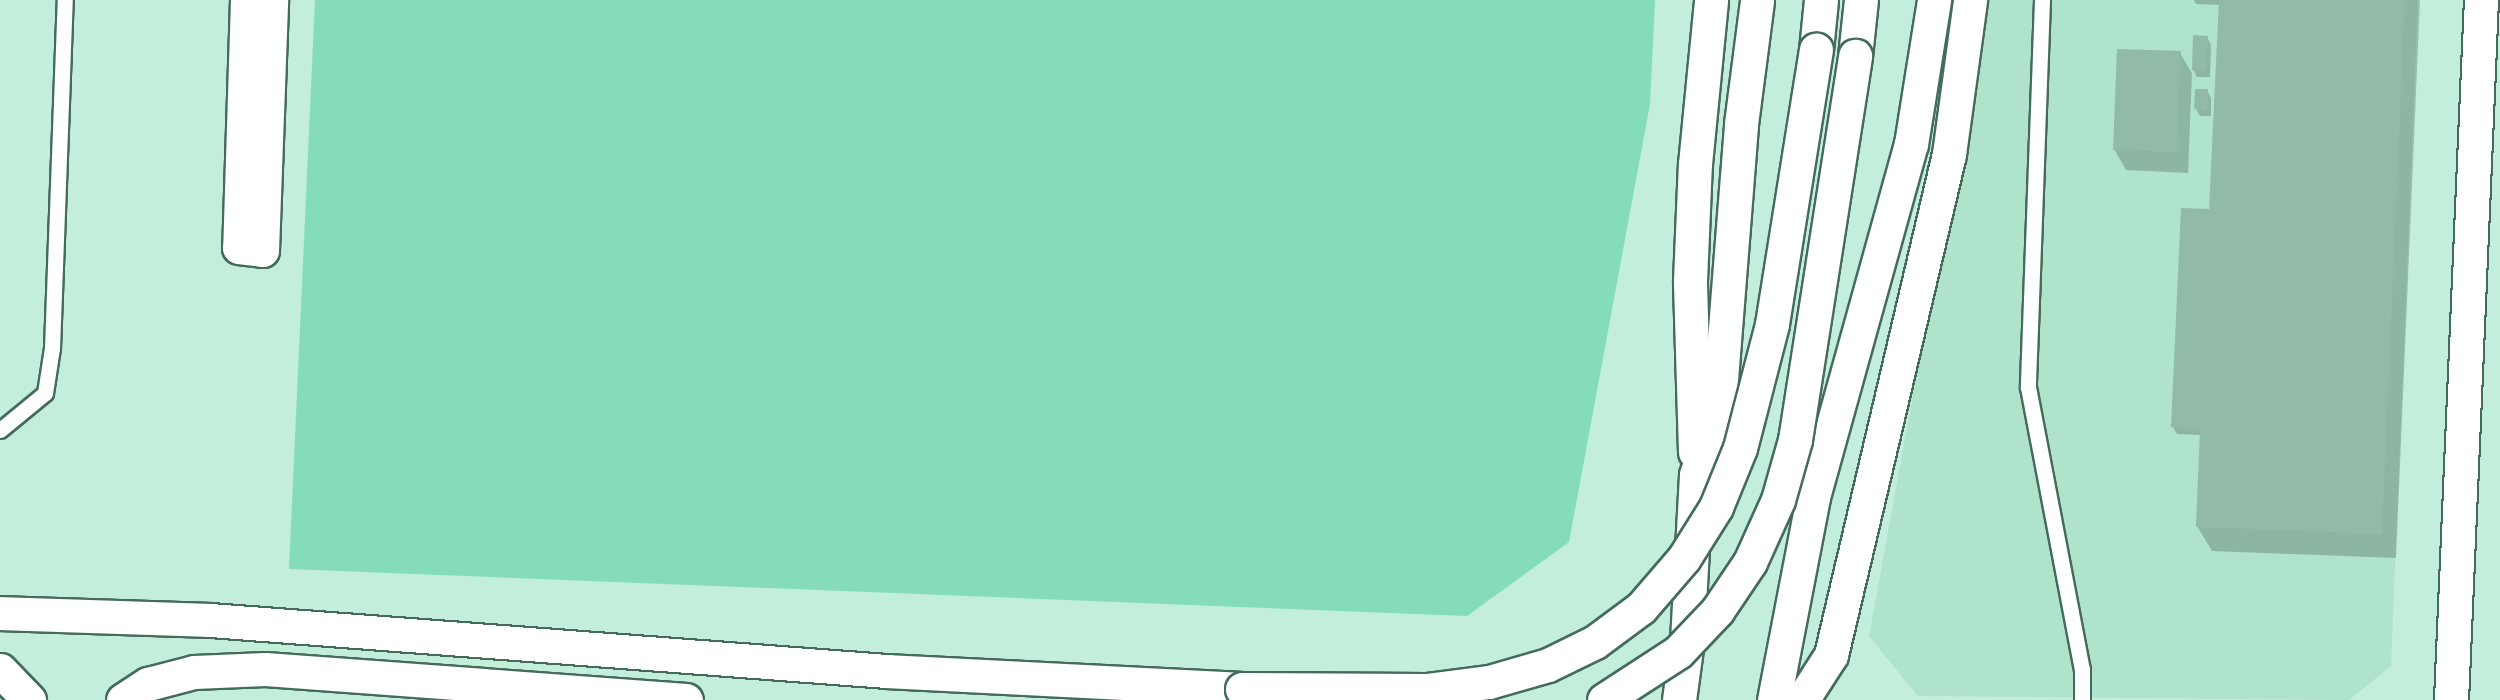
<!DOCTYPE html>
<style>
body{margin:0}
#map{position:relative;width:2500px;height:700px;overflow:hidden;background:#c3eedb;font-family:Mulish,sans-serif}
div>[style]{position:absolute}
[style*='--x']{left:calc(var(--x)*1px);top:calc(var(--y)*1px);width:calc(var(--w)*1px);rotate:calc(var(--a)*1deg)}
.built>*{inset:0;background:#b0e3cc}
.green>*{inset:0;background:#85dcb8}
.shadow>*{inset:0;background:#0003}
.building>*{inset:0;background:#91baa7}
.roads{filter:drop-shadow(2px 0 #446b5b) drop-shadow(-2px 0 #446b5b) drop-shadow(0 2px #446b5b) drop-shadow(0 -2px #446b5b)}
.lane>*{height:15px;margin:-7.5px;padding:0 7.5px;transform-origin:7.5px;border-radius:7.5px;background:#fff}
.street>*{height:32px;margin:-16px;padding:0 16px;transform-origin:16px;border-radius:16px;background:#fff}
.secondary>*{height:33px;margin:-16.5px;padding:0 16.5px;transform-origin:16.5px;border-radius:16.5px;background:#fff}
.bridges{filter:drop-shadow(2px 0 #446b5b) drop-shadow(-2px 0 #446b5b) drop-shadow(0 2px #446b5b) drop-shadow(0 -2px #446b5b)}
.secondary-bridge>*{height:33px;margin:-16.5px;padding:0 16.5px;transform-origin:16.5px;border-radius:16.5px;background:#fff}
span{translate:-50% -50%;white-space:nowrap;text-align:center;line-height:1.15;-webkit-text-stroke:5px #c3eedb;paint-order:stroke}
</style>
<div id="map">
<div class="built">
<i style="clip-path:polygon(1985px 0,2418px 0,2391px 666px,2349px 700px,1918px 696px,1869px 636px)"></i>
</div>
<div class="green">
<i style="clip-path:polygon(315px 0,1655px 0,1650px 104px,1569px 542px,1467px 616px,289px 569px)"></i>
</div>
<div class="shadow">
<i style="clip-path:polygon(2194px 0,2420px 0,2396px 558px,2212px 551px,2197px 526px,2201px 435px,2177px 434px,2173px 427px,2211px 214px,2220px 5px,2196px 4px)"></i>
<i style="clip-path:polygon(2207px 37px,2211px 45px,2210px 77px,2197px 77px,2193px 69px)"></i>
<i style="clip-path:polygon(2180px 53px,2192px 73px,2188px 173px,2126px 170px,2114px 149px)"></i>
<i style="clip-path:polygon(2207px 91px,2211px 98px,2211px 116px,2200px 116px,2196px 109px)"></i>
</div>
<div class="building">
<i style="clip-path:polygon(2219px 0,2405px 0,2382px 534px,2196px 527px,2200px 429px,2171px 427px,2181px 208px,2209px 209px)"></i>
<i style="clip-path:polygon(2193px 35px,2208px 36px,2206px 71px,2192px 70px)"></i>
<i style="clip-path:polygon(2117px 49px,2181px 51px,2177px 152px,2113px 150px)"></i>
<i style="clip-path:polygon(2195px 89px,2208px 89px,2207px 110px,2194px 109px)"></i>
</div>
<div class="roads">
<div class="lane">
<i style="--x:2042;--y:0;--w:387;--a:92.1"></i>
<i style="--x:2028;--y:387;--w:287;--a:79.2"></i>
<i style="--x:2082;--y:669;--w:31;--a:90"></i>
<i style="--x:0;--y:430;--w:58;--a:-39.4"></i>
<i style="--x:45;--y:393;--w:46;--a:-81.2"></i>
<i style="--x:52;--y:348;--w:348;--a:-87.9"></i>
</div>
<div class="street">
<i style="--x:247;--y:0;--w:248;--a:91.8"></i>
<i style="--x:239;--y:248;--w:24;--a:7"></i>
<i style="--x:263;--y:251;--w:251;--a:-87.9"></i>
</div>
<div class="secondary">
<i style="--x:1816;--y:50;--w:50;--a:-84.3"></i>
<i style="--x:1855;--y:56;--w:56;--a:-83.9"></i>
<i style="--x:1695;--y:452;--w:171;--a:-91.7"></i>
<i style="--x:1690;--y:281;--w:117;--a:-87.6"></i>
<i style="--x:1695;--y:164;--w:165;--a:-84.4"></i>
<i style="--x:0;--y:613;--w:210;--a:1.9"></i>
<i style="--x:210;--y:620;--w:679;--a:4.31"></i>
<i style="--x:887;--y:671;--w:355;--a:2.9"></i>
<i style="--x:0;--y:670;--w:42;--a:46"></i>
<i style="--x:123;--y:700;--w:30;--a:-33"></i>
<i style="--x:148;--y:684;--w:48;--a:-14.6"></i>
<i style="--x:194;--y:672;--w:71;--a:-2.4"></i>
<i style="--x:265;--y:669;--w:422;--a:4.2"></i>
<i style="--x:1679;--y:700;--w:60;--a:-82.3"></i>
<i style="--x:1687;--y:641;--w:166;--a:-86.9"></i>
<i style="--x:1696;--y:475;--w:74;--a:-71.8"></i>
<i style="--x:1719;--y:405;--w:282;--a:-85.5"></i>
<i style="--x:1741;--y:124;--w:125;--a:-82.6"></i>
<i style="--x:1774;--y:700;--w:207;--a:-79.1"></i>
<i style="--x:1813;--y:497;--w:366;--a:-74.5"></i>
<i style="--x:1911;--y:144;--w:146;--a:-80.9"></i>
<i style="--x:1802;--y:700;--w:54;--a:-57.2"></i>
<i style="--x:1831;--y:655;--w:515;--a:-76.75"></i>
<i style="--x:1949;--y:154;--w:155;--a:-82.2"></i>
<i style="--x:2451;--y:700;--w:701;--a:-87.55"></i>
</div>
</div>
<div class="bridges">
<div class="secondary-bridge">
<i style="--x:1242;--y:689;--w:184;--a:0.3"></i>
<i style="--x:1426;--y:690;--w:64;--a:-7.2"></i>
<i style="--x:1489;--y:682;--w:61;--a:-16.1"></i>
<i style="--x:1548;--y:665;--w:52;--a:-26.1"></i>
<i style="--x:1595;--y:642;--w:57;--a:-36.5"></i>
<i style="--x:1641;--y:608;--w:66;--a:-49.3"></i>
<i style="--x:1684;--y:558;--w:60;--a:-57.9"></i>
<i style="--x:1716;--y:507;--w:64;--a:-67.9"></i>
<i style="--x:1740;--y:448;--w:128;--a:-75.5"></i>
<i style="--x:1772;--y:324;--w:278;--a:-80.9"></i>
<i style="--x:1604;--y:700;--w:88;--a:-33"></i>
<i style="--x:1678;--y:652;--w:57;--a:-46.4"></i>
<i style="--x:1717;--y:611;--w:59;--a:-56"></i>
<i style="--x:1750;--y:562;--w:68;--a:-65.7"></i>
<i style="--x:1778;--y:500;--w:62;--a:-74.2"></i>
<i style="--x:1795;--y:440;--w:389;--a:-81.1"></i>
</div>
</div>
</div>
